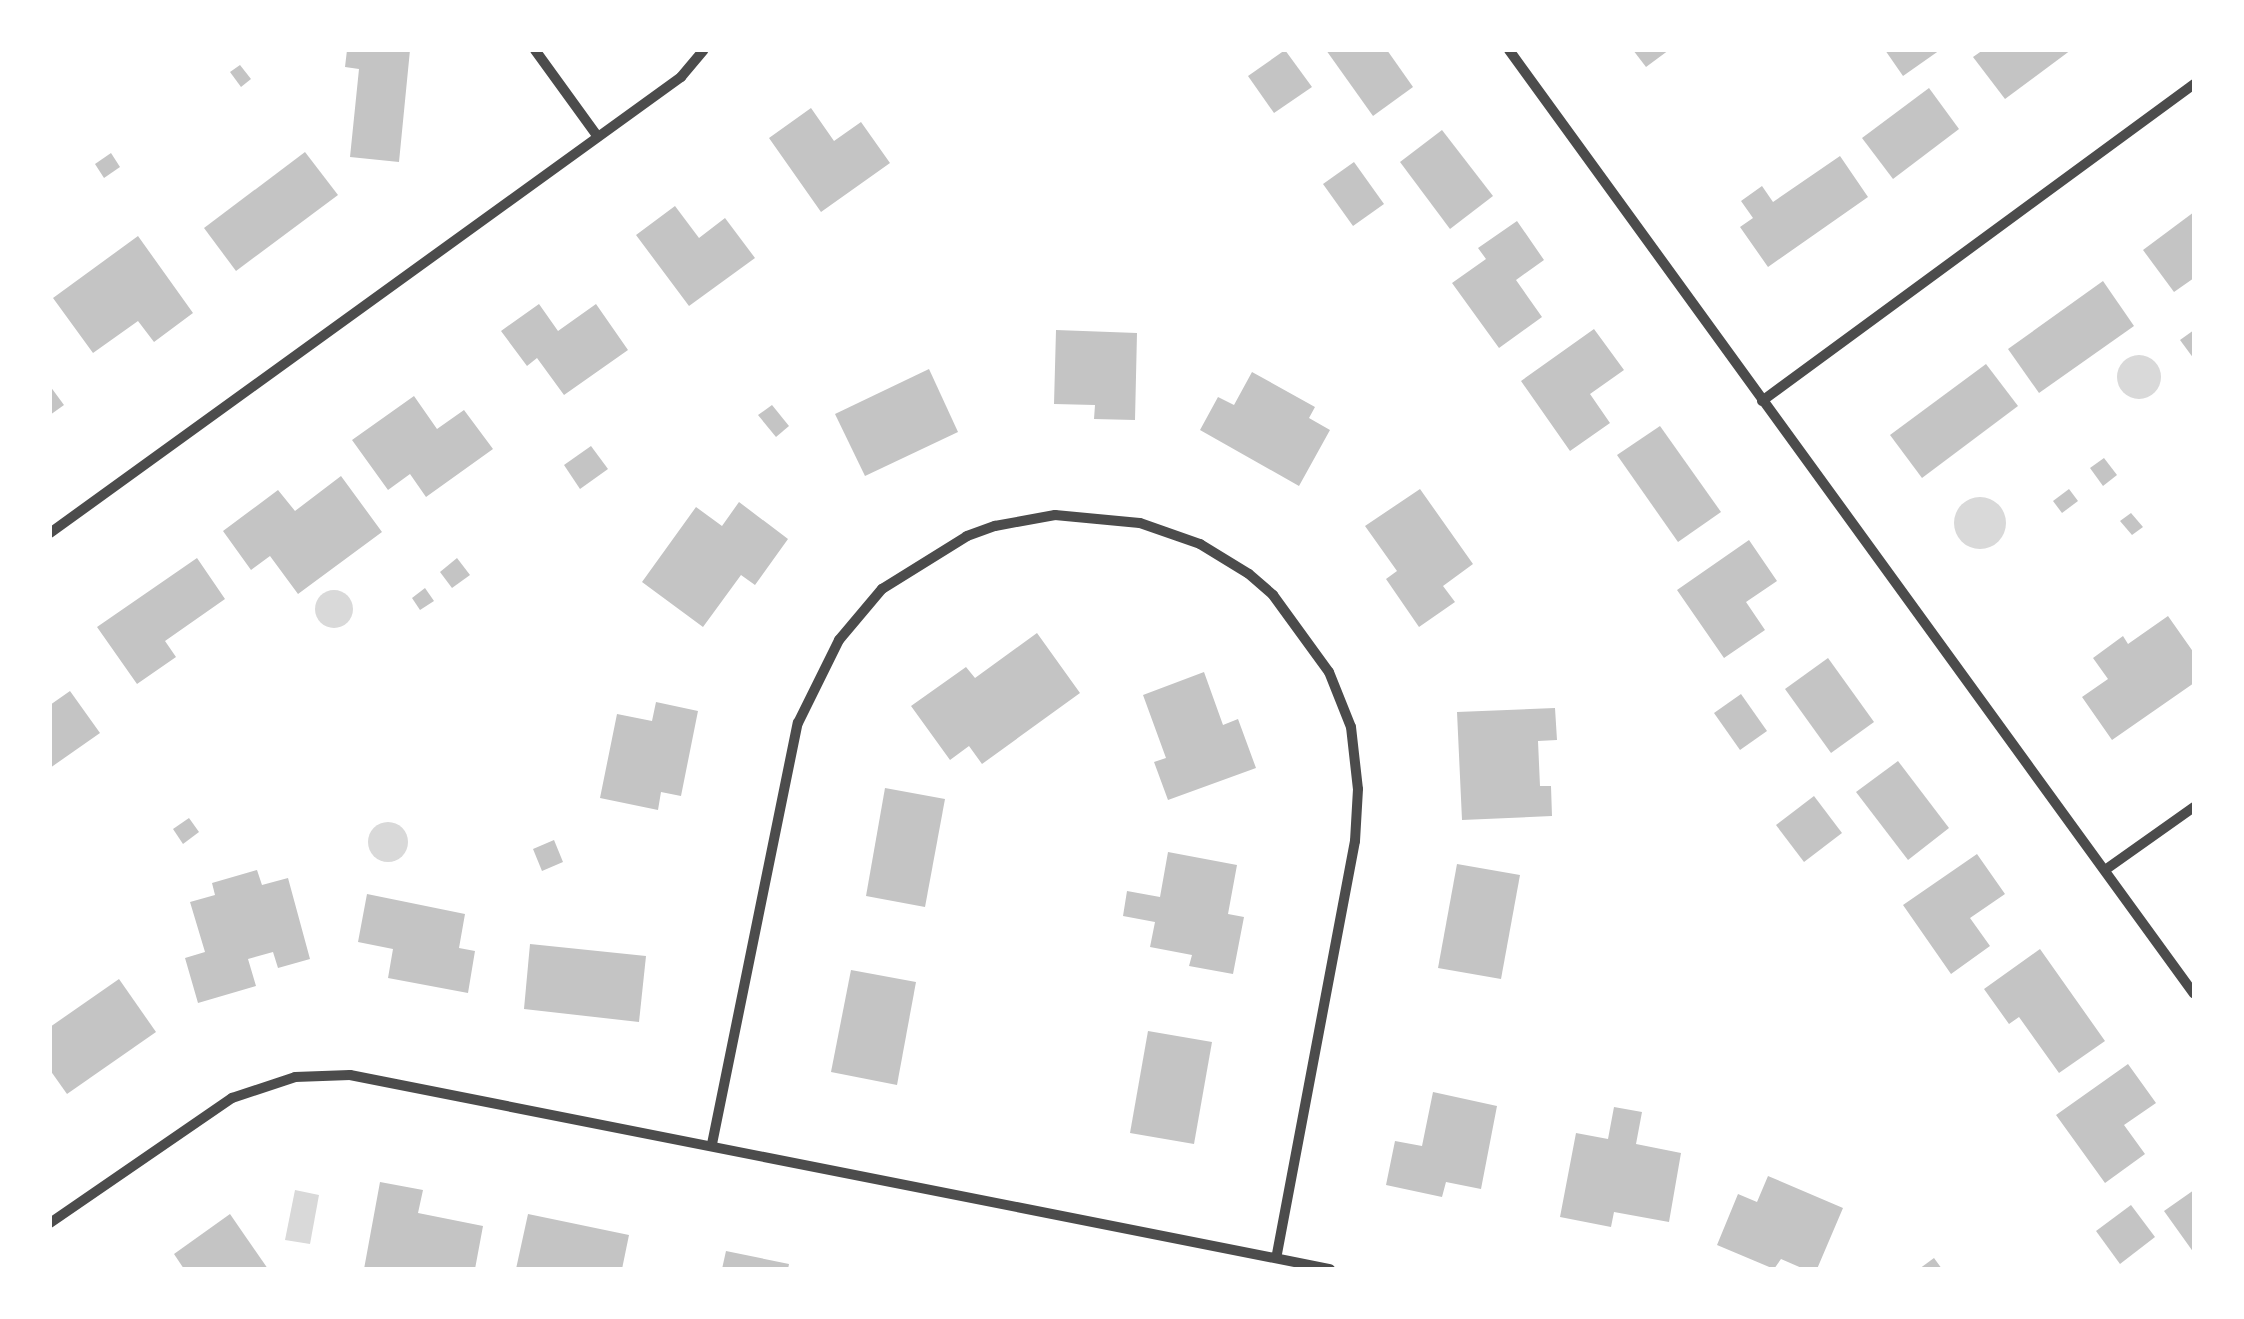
<!DOCTYPE html>
<style>
body{margin:0}
#map{position:relative;width:2244px;height:1319px;overflow:hidden;background:#fff;font-family:Rubik,sans-serif}
div>[style]{position:absolute}
[style*='--x']{left:calc(var(--x)*1px);top:calc(var(--y)*1px);width:calc(var(--w)*1px);rotate:calc(var(--a)*1deg)}
.water>*{inset:0;background:#d9d9d9}
.round{border-radius:50%}
.building>*{inset:0;background:#c4c4c4}
.minor>*{height:10px;margin:-5px;padding:0 5px;transform-origin:5px;border-radius:5px;background:#4c4c4c}
span{translate:-50% -50%;white-space:nowrap;text-align:center;line-height:1.15;-webkit-text-stroke:10px #fff;paint-order:stroke}
.frame{position:absolute;inset:0;border:52px solid #fff;pointer-events:none}
</style>
<div id="map">
<div class="water">
<i class="round" style="left:2117px;top:355px;width:44px;height:44px"></i>
<i class="round" style="left:1954px;top:497px;width:52px;height:52px"></i>
<i class="round" style="left:315px;top:590px;width:38px;height:38px"></i>
<i class="round" style="left:368px;top:822px;width:40px;height:40px"></i>
<i style="clip-path:polygon(295px 1190px,319px 1195px,310px 1244px,285px 1240px)"></i>
</div>
<div class="building">
<i style="clip-path:polygon(347px 50px,410px 50px,399px 162px,350px 157px,359px 69px,345px 67px)"></i>
<i style="clip-path:polygon(1285px 50px,1312px 87px,1274px 113px,1248px 76px)"></i>
<i style="clip-path:polygon(1326px 50px,1387px 50px,1413px 87px,1373px 116px)"></i>
<i style="clip-path:polygon(1633px 50px,1669px 50px,1646px 67px)"></i>
<i style="clip-path:polygon(1885px 50px,1940px 50px,1903px 76px)"></i>
<i style="clip-path:polygon(1983px 50px,2071px 50px,2005px 99px,1973px 57px)"></i>
<i style="clip-path:polygon(240px 65px,251px 79px,241px 87px,230px 72px)"></i>
<i style="clip-path:polygon(1929px 88px,1959px 129px,1893px 179px,1862px 138px)"></i>
<i style="clip-path:polygon(811px 108px,834px 141px,861px 122px,890px 163px,821px 212px,769px 138px)"></i>
<i style="clip-path:polygon(1442px 130px,1493px 196px,1450px 229px,1400px 162px)"></i>
<i style="clip-path:polygon(305px 152px,338px 195px,236px 271px,204px 228px)"></i>
<i style="clip-path:polygon(111px 153px,120px 167px,104px 178px,95px 164px)"></i>
<i style="clip-path:polygon(1840px 156px,1868px 197px,1768px 267px,1740px 227px,1753px 218px,1741px 201px,1762px 186px,1773px 202px)"></i>
<i style="clip-path:polygon(1354px 162px,1384px 204px,1353px 226px,1323px 184px)"></i>
<i style="clip-path:polygon(675px 206px,699px 238px,725px 218px,755px 258px,689px 306px,636px 235px)"></i>
<i style="clip-path:polygon(2194px 212px,2194px 278px,2174px 292px,2143px 250px)"></i>
<i style="clip-path:polygon(1517px 221px,1544px 260px,1516px 280px,1542px 317px,1499px 348px,1452px 283px,1486px 259px,1478px 248px)"></i>
<i style="clip-path:polygon(138px 236px,193px 313px,154px 342px,138px 321px,93px 353px,53px 298px)"></i>
<i style="clip-path:polygon(2103px 281px,2134px 326px,2039px 393px,2008px 349px)"></i>
<i style="clip-path:polygon(539px 304px,558px 331px,596px 304px,628px 350px,564px 395px,537px 358px,527px 366px,501px 331px)"></i>
<i style="clip-path:polygon(1594px 329px,1624px 370px,1590px 394px,1610px 423px,1570px 451px,1521px 381px)"></i>
<i style="clip-path:polygon(1056px 330px,1137px 333px,1135px 420px,1094px 419px,1095px 405px,1054px 404px)"></i>
<i style="clip-path:polygon(2194px 330px,2194px 359px,2180px 340px)"></i>
<i style="clip-path:polygon(1986px 364px,2018px 406px,1922px 478px,1890px 435px)"></i>
<i style="clip-path:polygon(929px 369px,958px 432px,865px 476px,835px 414px)"></i>
<i style="clip-path:polygon(1252px 372px,1315px 407px,1309px 418px,1330px 430px,1299px 486px,1200px 430px,1218px 397px,1234px 405px)"></i>
<i style="clip-path:polygon(50px 386px,64px 405px,50px 415px)"></i>
<i style="clip-path:polygon(414px 396px,437px 429px,464px 410px,493px 449px,426px 497px,410px 474px,388px 490px,352px 440px)"></i>
<i style="clip-path:polygon(772px 405px,789px 426px,776px 437px,758px 415px)"></i>
<i style="clip-path:polygon(1660px 426px,1721px 512px,1678px 542px,1617px 455px)"></i>
<i style="clip-path:polygon(591px 446px,608px 469px,580px 489px,564px 465px)"></i>
<i style="clip-path:polygon(2104px 458px,2117px 475px,2103px 486px,2090px 468px)"></i>
<i style="clip-path:polygon(341px 476px,382px 532px,298px 594px,270px 556px,251px 570px,223px 531px,278px 490px,295px 511px)"></i>
<i style="clip-path:polygon(1420px 489px,1473px 564px,1443px 586px,1455px 602px,1419px 627px,1386px 579px,1397px 571px,1365px 526px)"></i>
<i style="clip-path:polygon(2069px 489px,2078px 501px,2062px 513px,2053px 501px)"></i>
<i style="clip-path:polygon(739px 502px,788px 539px,755px 585px,741px 575px,703px 627px,642px 582px,696px 507px,722px 526px)"></i>
<i style="clip-path:polygon(2131px 513px,2143px 527px,2132px 535px,2120px 521px)"></i>
<i style="clip-path:polygon(1749px 540px,1777px 581px,1746px 602px,1765px 630px,1724px 658px,1677px 590px)"></i>
<i style="clip-path:polygon(197px 558px,225px 599px,165px 641px,176px 657px,137px 684px,97px 627px)"></i>
<i style="clip-path:polygon(457px 558px,470px 575px,452px 588px,440px 572px)"></i>
<i style="clip-path:polygon(425px 588px,434px 601px,420px 610px,412px 598px)"></i>
<i style="clip-path:polygon(2168px 616px,2194px 653px,2194px 683px,2112px 740px,2082px 697px,2108px 679px,2093px 658px,2123px 636px,2128px 644px)"></i>
<i style="clip-path:polygon(1037px 633px,1080px 693px,982px 764px,969px 746px,950px 760px,911px 706px,966px 667px,975px 678px)"></i>
<i style="clip-path:polygon(1828px 658px,1874px 722px,1831px 753px,1785px 689px)"></i>
<i style="clip-path:polygon(1204px 672px,1223px 725px,1238px 719px,1256px 768px,1168px 800px,1154px 762px,1166px 758px,1143px 695px)"></i>
<i style="clip-path:polygon(70px 691px,100px 733px,50px 768px,50px 705px)"></i>
<i style="clip-path:polygon(1741px 694px,1767px 731px,1740px 750px,1714px 713px)"></i>
<i style="clip-path:polygon(656px 702px,698px 711px,681px 796px,661px 792px,658px 810px,600px 798px,617px 714px,652px 721px)"></i>
<i style="clip-path:polygon(1555px 708px,1557px 740px,1538px 741px,1540px 786px,1551px 786px,1552px 816px,1462px 820px,1457px 712px)"></i>
<i style="clip-path:polygon(1898px 761px,1949px 828px,1908px 860px,1856px 792px)"></i>
<i style="clip-path:polygon(885px 788px,945px 799px,925px 907px,866px 896px)"></i>
<i style="clip-path:polygon(1814px 796px,1842px 833px,1804px 862px,1776px 825px)"></i>
<i style="clip-path:polygon(189px 818px,199px 832px,183px 844px,173px 829px)"></i>
<i style="clip-path:polygon(554px 840px,563px 862px,542px 871px,533px 849px)"></i>
<i style="clip-path:polygon(1168px 852px,1237px 865px,1228px 914px,1244px 917px,1233px 974px,1189px 966px,1192px 955px,1150px 947px,1155px 922px,1123px 916px,1127px 891px,1160px 897px)"></i>
<i style="clip-path:polygon(1977px 854px,2005px 894px,1970px 918px,1990px 946px,1951px 974px,1903px 905px)"></i>
<i style="clip-path:polygon(1457px 864px,1520px 875px,1501px 979px,1438px 968px)"></i>
<i style="clip-path:polygon(257px 870px,262px 885px,288px 878px,310px 959px,278px 968px,273px 952px,248px 959px,256px 986px,198px 1003px,185px 958px,205px 952px,190px 902px,215px 895px,212px 883px)"></i>
<i style="clip-path:polygon(367px 894px,465px 914px,459px 948px,475px 951px,468px 993px,388px 978px,393px 949px,358px 942px)"></i>
<i style="clip-path:polygon(530px 944px,646px 956px,639px 1022px,524px 1009px)"></i>
<i style="clip-path:polygon(2040px 949px,2105px 1041px,2059px 1073px,2019px 1017px,2009px 1024px,1984px 989px)"></i>
<i style="clip-path:polygon(851px 970px,916px 982px,897px 1085px,831px 1072px)"></i>
<i style="clip-path:polygon(119px 979px,156px 1032px,67px 1094px,50px 1070px,50px 1027px)"></i>
<i style="clip-path:polygon(1148px 1031px,1212px 1042px,1194px 1144px,1130px 1133px)"></i>
<i style="clip-path:polygon(2128px 1064px,2156px 1103px,2124px 1125px,2145px 1154px,2105px 1183px,2056px 1115px)"></i>
<i style="clip-path:polygon(1433px 1092px,1497px 1106px,1481px 1189px,1446px 1182px,1442px 1197px,1386px 1185px,1395px 1141px,1422px 1146px)"></i>
<i style="clip-path:polygon(1614px 1107px,1642px 1112px,1636px 1144px,1681px 1153px,1669px 1222px,1614px 1212px,1611px 1227px,1560px 1217px,1576px 1133px,1608px 1139px)"></i>
<i style="clip-path:polygon(1768px 1176px,1843px 1208px,1817px 1269px,1804px 1269px,1781px 1259px,1774px 1269px,1717px 1245px,1738px 1194px,1757px 1202px)"></i>
<i style="clip-path:polygon(380px 1182px,423px 1190px,418px 1213px,483px 1226px,475px 1269px,364px 1269px)"></i>
<i style="clip-path:polygon(2194px 1190px,2194px 1253px,2164px 1211px)"></i>
<i style="clip-path:polygon(2131px 1205px,2155px 1237px,2120px 1264px,2096px 1231px)"></i>
<i style="clip-path:polygon(230px 1214px,268px 1269px,184px 1269px,174px 1254px)"></i>
<i style="clip-path:polygon(528px 1214px,629px 1235px,622px 1269px,516px 1269px)"></i>
<i style="clip-path:polygon(726px 1251px,789px 1264px,788px 1269px,722px 1269px)"></i>
<i style="clip-path:polygon(1934px 1258px,1942px 1269px,1919px 1269px)"></i>
</div>
<div class="minor">
<i style="--x:535;--y:50;--w:107;--a:54.1"></i>
<i style="--x:1509;--y:50;--w:1166;--a:54.03"></i>
<i style="--x:1762;--y:401;--w:536;--a:-36.27"></i>
<i style="--x:50;--y:533;--w:779;--a:-35.85"></i>
<i style="--x:681;--y:77;--w:35;--a:-50"></i>
<i style="--x:2105;--y:870;--w:109;--a:-35.3"></i>
<i style="--x:712;--y:1144;--w:430;--a:-78.5"></i>
<i style="--x:798;--y:723;--w:93;--a:-63.7"></i>
<i style="--x:839;--y:640;--w:67;--a:-49.9"></i>
<i style="--x:882;--y:589;--w:100;--a:-31.9"></i>
<i style="--x:967;--y:536;--w:30;--a:-20"></i>
<i style="--x:995;--y:526;--w:61;--a:-10.4"></i>
<i style="--x:1055;--y:515;--w:85;--a:5.4"></i>
<i style="--x:1140;--y:523;--w:64;--a:19.3"></i>
<i style="--x:1200;--y:544;--w:57;--a:31.5"></i>
<i style="--x:1249;--y:574;--w:32;--a:41"></i>
<i style="--x:1273;--y:595;--w:95;--a:54"></i>
<i style="--x:1329;--y:672;--w:59;--a:68.2"></i>
<i style="--x:1351;--y:727;--w:62;--a:83.6"></i>
<i style="--x:1358;--y:789;--w:52;--a:93.3"></i>
<i style="--x:1355;--y:841;--w:424;--a:100.7"></i>
<i style="--x:50;--y:1223;--w:221;--a:-34.5"></i>
<i style="--x:232;--y:1098;--w:66;--a:-18.4"></i>
<i style="--x:295;--y:1077;--w:55;--a:-2.1"></i>
<i style="--x:350;--y:1075;--w:999;--a:11.2"></i>
</div>
<div class="frame"></div>
</div>
